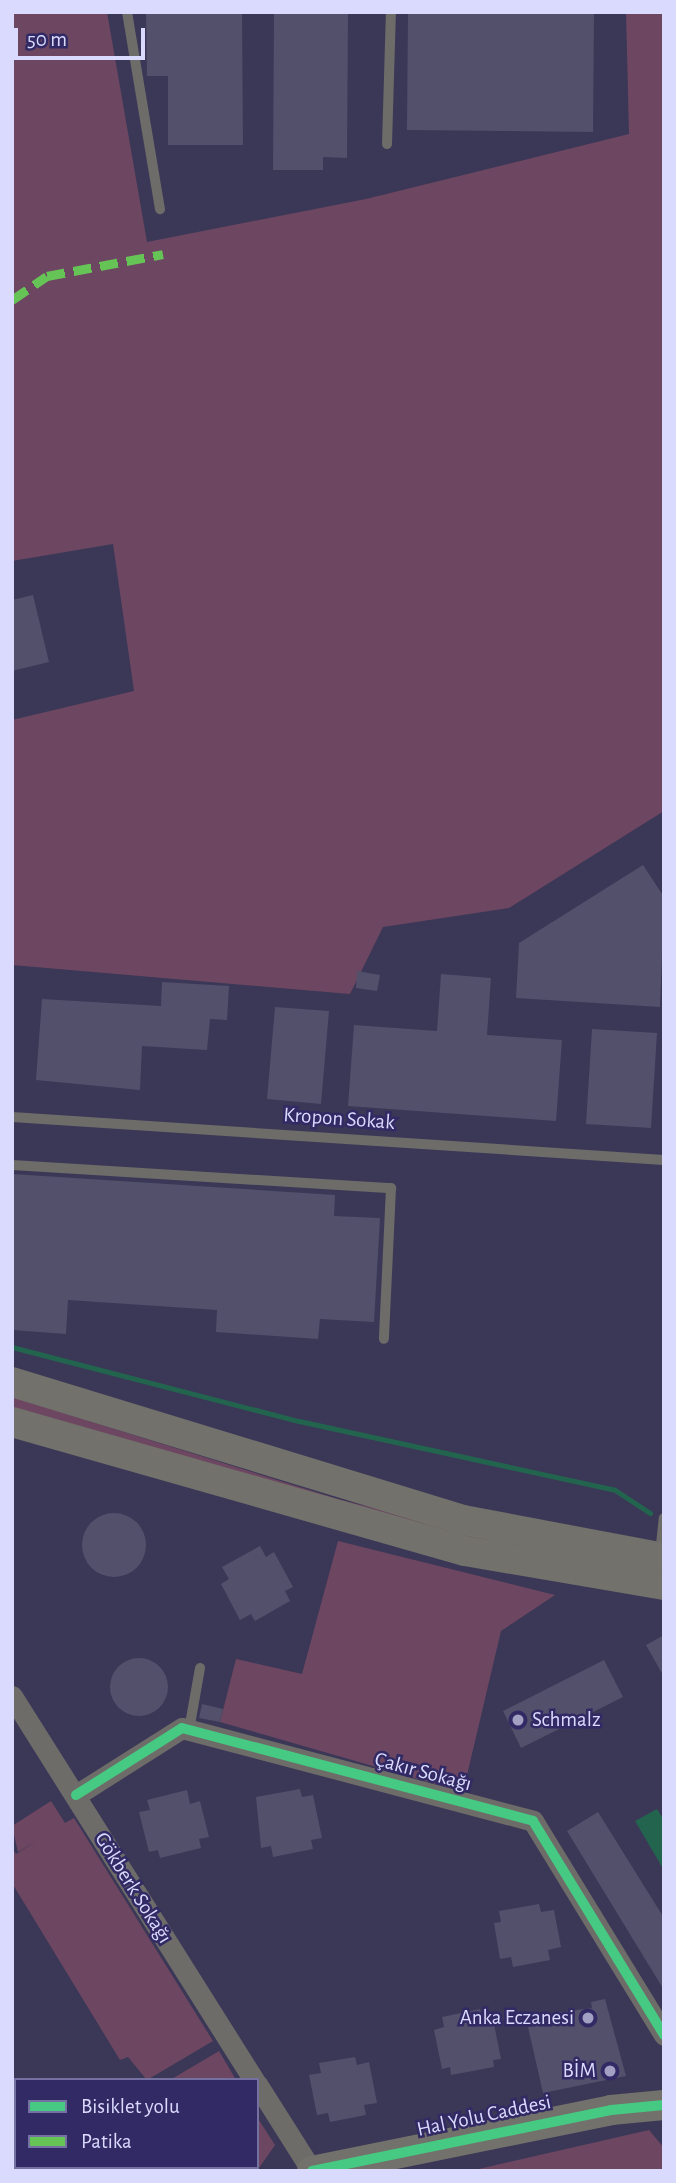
<!DOCTYPE html>
<meta charset="utf-8">
<style>
body{margin:0}
#map{position:relative;width:676px;height:2183px;overflow:hidden;background:#3b3757;font-family:"Alegreya Sans",sans-serif}
div>[style]{position:absolute}
[style*='--x']{left:calc(var(--x)*1px);top:calc(var(--y)*1px);width:calc(var(--w)*1px);rotate:calc(var(--a)*1deg)}
.green>*{inset:0;background:#6d4761}
.water>*{inset:0;background:#22644e}
.stream>*{height:5px;margin:-2.5px;padding:0 2.5px;transform-origin:2.5px;border-radius:2.5px;background:#22644e}
.building>*{inset:0;background:#53506b}
.round{border-radius:50%}
.lane>*{height:10px;margin:-5px;padding:0 5px;transform-origin:5px;border-radius:5px;background:#6d6c69}
.street>*{height:21px;margin:-10.5px;padding:0 10.5px;transform-origin:10.5px;border-radius:10.5px;background:#6d6c69}
.secondary>*{height:30px;margin:-15px;padding:0 15px;transform-origin:15px;border-radius:15px;background:#72716b}
.quiet>*{height:9px;margin-top:-4.5px;transform-origin:0;background:repeating-linear-gradient(90deg,#66c356 0 18px,transparent 0 27px)}
.cycleway>*{height:10px;margin:-5px;padding:0 5px;transform-origin:5px;border-radius:5px;background:#46c982}
.dots>*{width:19px;height:19px;translate:-50% -50%;box-sizing:border-box;border:4px solid #312a64;border-radius:50%}
span{translate:-50% -50%;white-space:nowrap;text-align:center;line-height:1.15;-webkit-text-stroke:5px #312a64;paint-order:stroke}
.street-label{font-size:21px;color:#dadafe}
.poi-label{font-size:21px;color:#dadafe}
.left{translate:0 -50%;text-align:left}
.right{translate:-100% -50%;text-align:right}
.frame{position:absolute;inset:0;border:14px solid #dadafe;pointer-events:none}
.legend{position:absolute;left:14px;top:2078px;width:245px;height:91px;box-sizing:border-box;background:#312a64;border:2px solid #7570a2;margin:0;padding:9px 12px;list-style:none;font-size:21px;color:#dadafe}
.legend li{display:flex;align-items:center;gap:14px;height:35px}
.legend b{width:35px;border:2px solid #7570a2}
.scale{position:absolute;left:14px;top:28px;width:131px;height:32px;box-sizing:border-box;border:4px solid #dadafe;border-top:0;padding-left:9px;font-size:21px;line-height:24px;white-space:nowrap;color:#dadafe;-webkit-text-stroke:5px #312a64;paint-order:stroke}
</style>
<div id="map">
<div class="green">
<i style="clip-path:polygon(12px 12px,107px 12px,147px 242px,366px 199px,629px 134px,626px 12px,664px 12px,664px 811px,509px 908px,383px 927px,350px 994px,12px 965px,12px 720px,134px 691px,113px 544px,12px 561px)"></i>
<i style="clip-path:polygon(12px 1397px,338px 1499px,544px 1552px,456px 1538px,12px 1408px)"></i>
<i style="clip-path:polygon(338px 1541px,555px 1595px,501px 1631px,463px 1792px,220px 1722px,236px 1659px,302px 1674px)"></i>
<i style="clip-path:polygon(51px 1801px,65px 1823px,74px 1818px,213px 2041px,147px 2080px,128px 2057px,120px 2060px,12px 1883px,12px 1848px,16px 1854px,38px 1840px,18px 1852px,12px 1826px)"></i>
<i style="clip-path:polygon(219px 2051px,236px 2080px,170px 2080px)"></i>
<i style="clip-path:polygon(257px 2117px,275px 2145px,259px 2168px,204px 2171px,257px 2167px)"></i>
<i style="clip-path:polygon(649px 2130px,664px 2148px,664px 2171px,470px 2171px)"></i>
</div>
<div class="water">
<i style="clip-path:polygon(657px 1809px,664px 1820px,662px 1867px,635px 1821px)"></i>
</div>
<div class="stream">
<i style="--x:12;--y:1347;--w:296;--a:14.5"></i>
<i style="--x:299;--y:1421;--w:323;--a:12.3"></i>
<i style="--x:615;--y:1490;--w:42;--a:33.3"></i>
</div>
<div class="building">
<i style="clip-path:polygon(146px 12px,242px 12px,243px 145px,168px 145px,168px 76px,147px 76px)"></i>
<i style="clip-path:polygon(274px 12px,348px 12px,347px 158px,323px 157px,323px 170px,273px 170px)"></i>
<i style="clip-path:polygon(408px 12px,594px 12px,593px 132px,407px 130px)"></i>
<i style="clip-path:polygon(33px 595px,49px 662px,12px 671px,12px 600px)"></i>
<i style="clip-path:polygon(643px 865px,664px 897px,660px 1007px,516px 998px,519px 943px)"></i>
<i style="clip-path:polygon(357px 971px,380px 975px,377px 991px,356px 988px)"></i>
<i style="clip-path:polygon(441px 974px,491px 978px,487px 1035px,562px 1040px,556px 1121px,348px 1106px,354px 1025px,437px 1031px)"></i>
<i style="clip-path:polygon(162px 982px,229px 986px,227px 1020px,210px 1019px,207px 1050px,142px 1046px,140px 1090px,36px 1080px,42px 999px,161px 1006px)"></i>
<i style="clip-path:polygon(275px 1007px,329px 1011px,321px 1104px,267px 1099px)"></i>
<i style="clip-path:polygon(592px 1029px,657px 1033px,651px 1128px,586px 1124px)"></i>
<i style="clip-path:polygon(12px 1174px,335px 1195px,334px 1216px,380px 1218px,374px 1322px,320px 1319px,318px 1339px,216px 1332px,217px 1310px,68px 1300px,66px 1334px,12px 1330px)"></i>
<i class="round" style="left:82px;top:1513px;width:64px;height:64px"></i>
<i style="clip-path:polygon(260px 1546px,266px 1557px,274px 1552px,293px 1587px,285px 1591px,290px 1601px,255px 1621px,251px 1614px,240px 1620px,221px 1584px,229px 1579px,222px 1567px)"></i>
<i style="clip-path:polygon(664px 1635px,664px 1677px,646px 1645px)"></i>
<i class="round" style="left:110px;top:1658px;width:58px;height:58px"></i>
<i style="clip-path:polygon(604px 1660px,623px 1697px,521px 1748px,503px 1711px)"></i>
<i style="clip-path:polygon(202px 1704px,223px 1709px,220px 1722px,199px 1718px)"></i>
<i style="clip-path:polygon(300px 1789px,302px 1797px,313px 1795px,322px 1838px,311px 1840px,313px 1849px,273px 1857px,271px 1846px,261px 1848px,256px 1797px)"></i>
<i style="clip-path:polygon(187px 1790px,190px 1804px,200px 1801px,209px 1837px,199px 1839px,201px 1848px,160px 1858px,158px 1850px,149px 1852px,139px 1812px,150px 1810px,147px 1800px)"></i>
<i style="clip-path:polygon(598px 1812px,664px 1918px,664px 1990px,567px 1831px)"></i>
<i style="clip-path:polygon(539px 1904px,541px 1912px,554px 1910px,561px 1947px,548px 1950px,550px 1960px,513px 1967px,511px 1957px,500px 1959px,494px 1923px,501px 1922px,499px 1911px)"></i>
<i style="clip-path:polygon(605px 1999px,626px 2076px,543px 2093px,528px 2027px,535px 2026px,532px 2016px,592px 2008px,591px 2002px)"></i>
<i style="clip-path:polygon(480px 2009px,483px 2021px,493px 2019px,501px 2059px,493px 2060px,494px 2067px,451px 2075px,450px 2067px,442px 2069px,434px 2030px,444px 2027px,442px 2017px)"></i>
<i style="clip-path:polygon(355px 2057px,357px 2065px,369px 2062px,377px 2103px,364px 2105px,366px 2115px,330px 2122px,328px 2113px,317px 2115px,309px 2075px,321px 2073px,319px 2063px)"></i>
</div>
<div class="lane">
<i style="--x:127;--y:12;--w:200;--a:80.5"></i>
<i style="--x:387;--y:144;--w:132;--a:-88.3"></i>
<i style="--x:12;--y:1117;--w:653;--a:3.77"></i>
<i style="--x:12;--y:1165;--w:380;--a:3.5"></i>
<i style="--x:391;--y:1188;--w:151;--a:92.7"></i>
<i style="--x:660;--y:1554;--w:36;--a:-84"></i>
<i style="--x:189;--y:1730;--w:63;--a:-79.9"></i>
</div>
<div class="street">
<i style="--x:12;--y:1696;--w:454;--a:57.8"></i>
<i style="--x:76;--y:1795;--w:125;--a:-32.3"></i>
<i style="--x:182;--y:1728;--w:363;--a:14.8"></i>
<i style="--x:533;--y:1821;--w:251;--a:58.5"></i>
<i style="--x:257;--y:2084;--w:103;--a:57.7"></i>
</div>
<div class="secondary">
<i style="--x:12;--y:1382;--w:472;--a:17"></i>
<i style="--x:463;--y:1520;--w:205;--a:10.7"></i>
<i style="--x:12;--y:1422;--w:471;--a:15.9"></i>
<i style="--x:465;--y:1551;--w:202;--a:9.7"></i>
<i style="--x:312;--y:2171;--w:305;--a:-11.5"></i>
<i style="--x:611;--y:2110;--w:53;--a:-5.4"></i>
</div>
<div class="quiet">
<i style="--x:12;--y:300;--w:42;--a:-34.4"></i>
<i style="--x:47;--y:276;--w:118;--a:-10.7"></i>
</div>
<div class="cycleway">
<i style="--x:76;--y:1795;--w:125;--a:-32.3"></i>
<i style="--x:182;--y:1728;--w:363;--a:14.8"></i>
<i style="--x:533;--y:1821;--w:251;--a:58.5"></i>
<i style="--x:312;--y:2171;--w:305;--a:-11.5"></i>
<i style="--x:611;--y:2110;--w:53;--a:-5.4"></i>
</div>
<div class="dots">
<i style="left:518px;top:1720px;background:#a2a1c4"></i>
<i style="left:588px;top:2018px;background:#a2a1c4"></i>
<i style="left:610px;top:2071px;background:#a2a1c4"></i>
</div>
<div class="street-label">
<span style="left:339px;top:1119px;rotate:4deg">Kropon Sokak</span>
<span style="left:423px;top:1772px;rotate:15deg">Çakır Sokağı</span>
<span style="left:133px;top:1888px;rotate:58deg">Gökberk Sokağı</span>
<span style="left:484px;top:2116px;rotate:-12deg">Hal Yolu Caddesi</span>
</div>
<div class="poi-label">
<span class="left" style="left:532px;top:1720px">Schmalz</span>
<span class="right" style="left:574px;top:2018px">Anka Eczanesi</span>
<span class="right" style="left:596px;top:2071px">BİM</span>
</div>
<div class="frame"></div>
<ul class="legend">
<li><b style="height:9px;background:#46c982"></b>Bisiklet yolu</li>
<li><b style="height:9px;background:#66c356"></b>Patika</li>
</ul>
<div class="scale">50 m</div>
</div>
